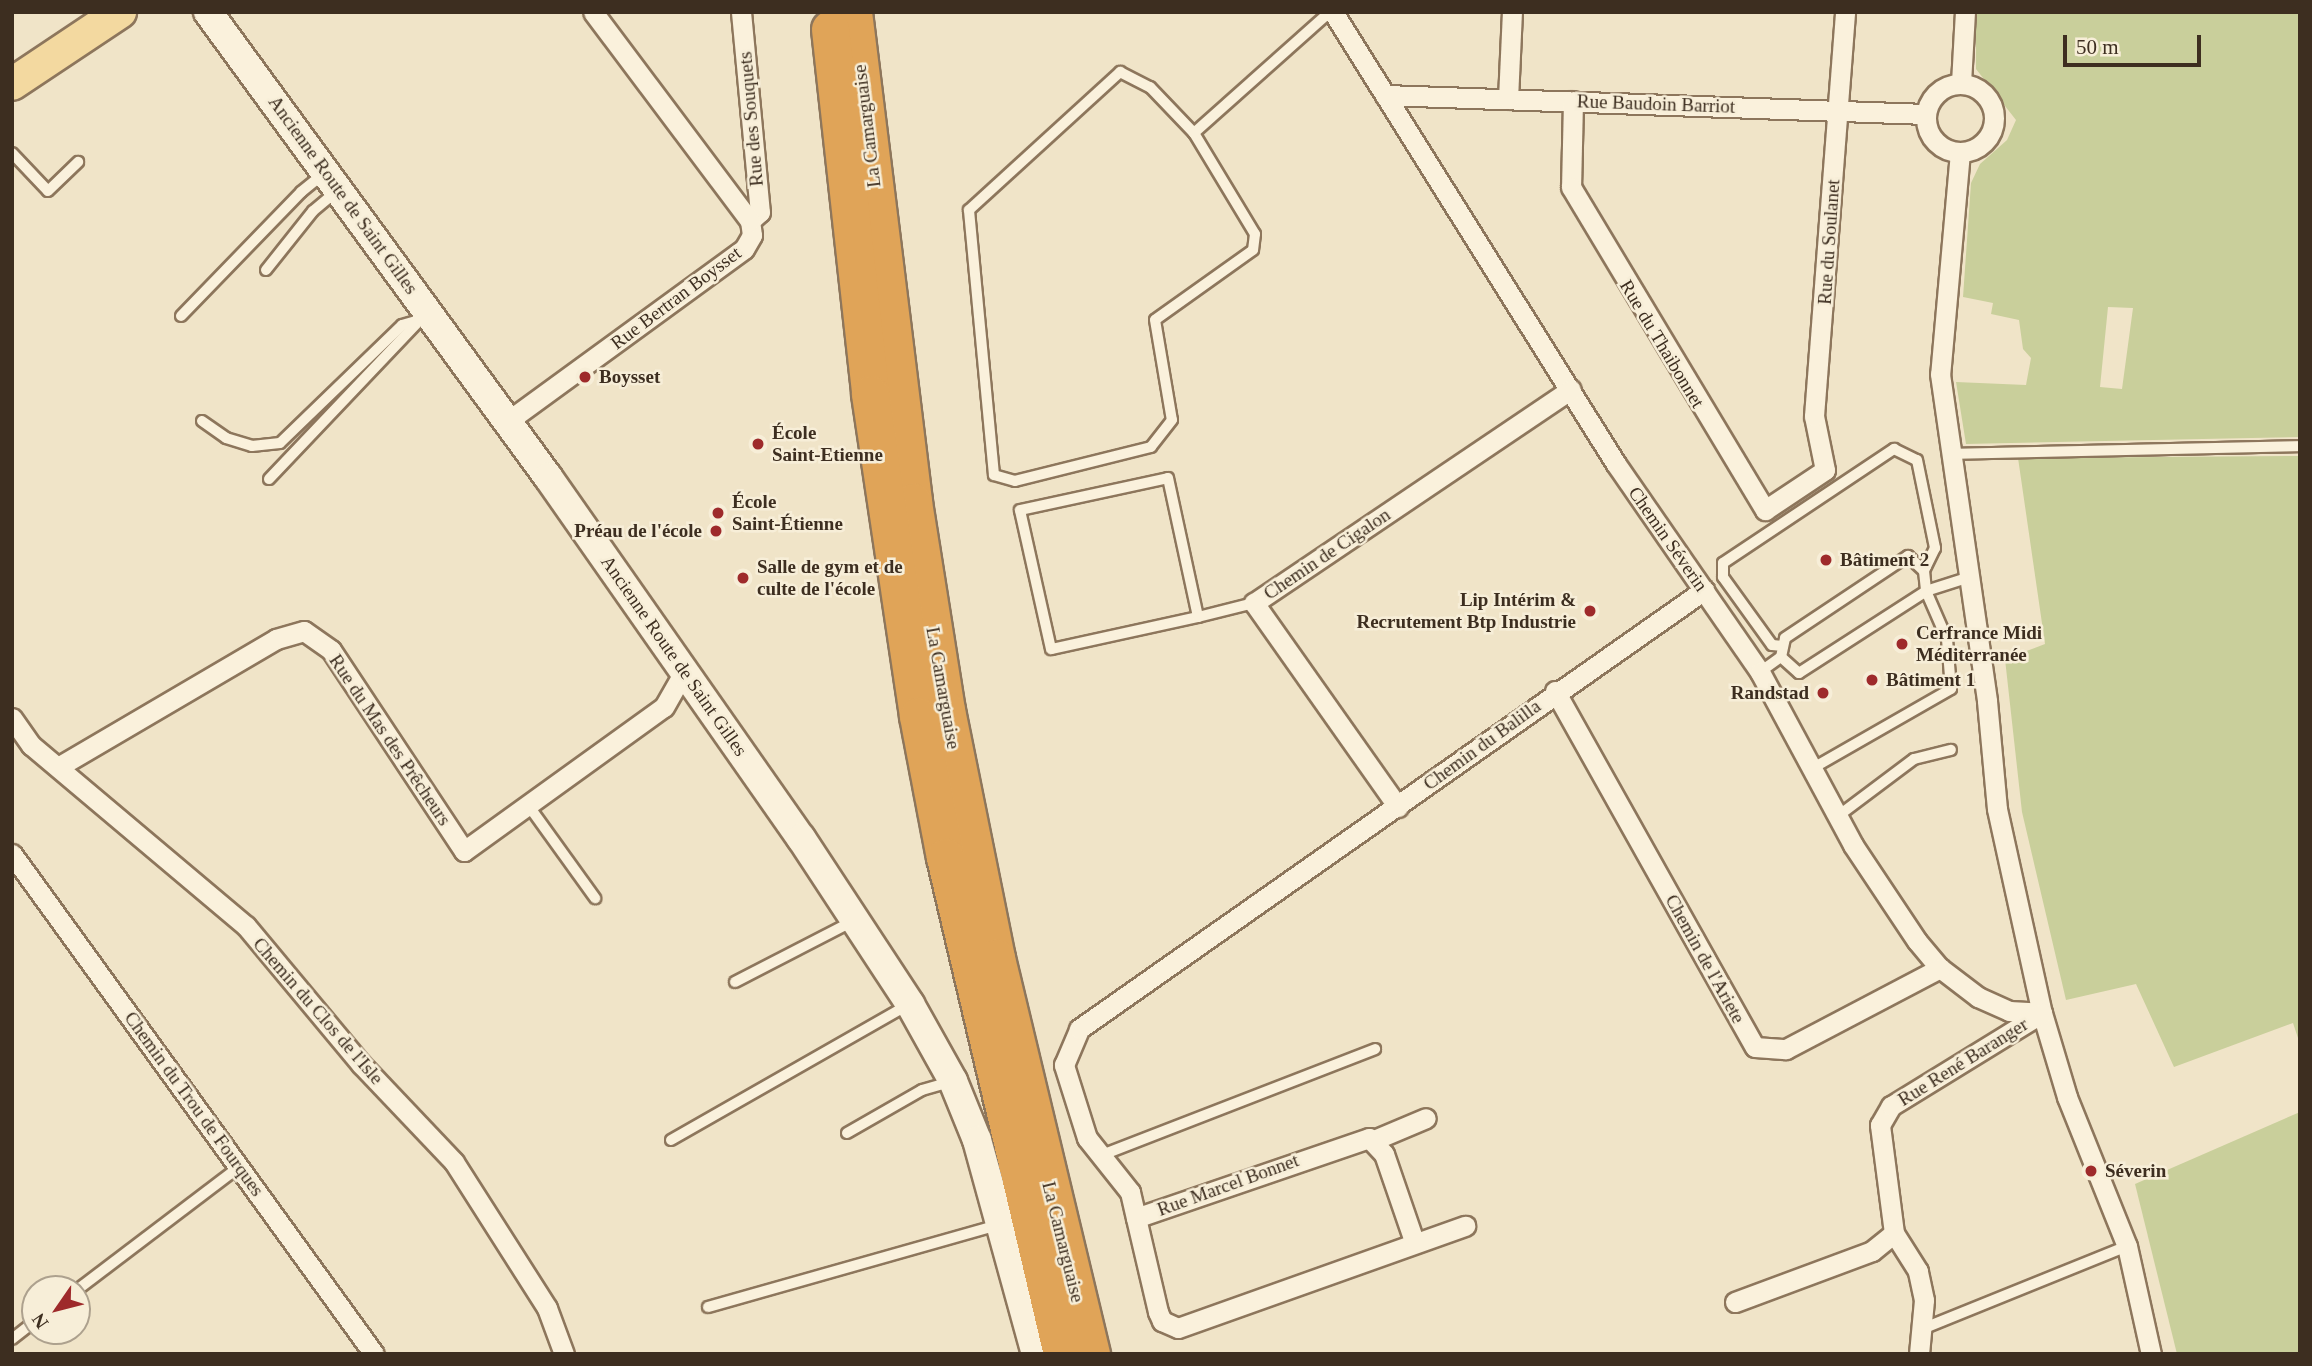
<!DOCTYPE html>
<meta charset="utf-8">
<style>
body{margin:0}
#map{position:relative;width:2312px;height:1366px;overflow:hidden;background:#f0e4c8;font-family:Georgia,serif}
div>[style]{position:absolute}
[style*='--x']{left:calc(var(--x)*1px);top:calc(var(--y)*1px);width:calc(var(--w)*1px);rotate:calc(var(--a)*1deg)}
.green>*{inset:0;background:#c9cf9b}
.roads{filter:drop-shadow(2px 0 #8d765c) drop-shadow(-2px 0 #8d765c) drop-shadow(0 2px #8d765c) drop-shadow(0 -2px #8d765c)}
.lane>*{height:10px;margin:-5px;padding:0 5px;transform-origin:5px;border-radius:5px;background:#faf1dc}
.street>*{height:19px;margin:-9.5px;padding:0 9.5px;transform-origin:9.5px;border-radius:9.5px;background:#faf1dc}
.street>.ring{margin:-9.5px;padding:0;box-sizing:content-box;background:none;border:19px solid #faf1dc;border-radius:50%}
.secondary>*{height:28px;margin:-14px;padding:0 14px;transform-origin:14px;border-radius:14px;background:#faf1dc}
.primary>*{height:32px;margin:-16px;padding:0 16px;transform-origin:16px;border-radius:16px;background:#f3d9a0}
.highway>*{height:37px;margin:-18.5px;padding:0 18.5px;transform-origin:18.5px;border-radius:18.5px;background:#e0a458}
.dots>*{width:19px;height:19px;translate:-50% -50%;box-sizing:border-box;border:4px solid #f7eed8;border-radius:50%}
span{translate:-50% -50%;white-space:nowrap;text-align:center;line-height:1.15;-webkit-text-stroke:5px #f7eed8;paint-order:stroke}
.street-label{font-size:19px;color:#3d2e20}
.poi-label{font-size:19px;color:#3d2e20;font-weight:700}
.left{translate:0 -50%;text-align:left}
.right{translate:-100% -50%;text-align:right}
.frame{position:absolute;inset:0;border:14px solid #3d2e20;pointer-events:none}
.north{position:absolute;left:21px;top:1275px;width:70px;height:70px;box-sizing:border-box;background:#f7eed8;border:2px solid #ada18e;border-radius:50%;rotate:235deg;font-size:19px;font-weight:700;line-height:28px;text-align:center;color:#3d2e20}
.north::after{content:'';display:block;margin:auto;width:24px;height:32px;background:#9e2a2b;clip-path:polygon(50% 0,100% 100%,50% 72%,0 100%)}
.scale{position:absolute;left:2063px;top:35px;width:138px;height:32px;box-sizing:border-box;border:4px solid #3d2e20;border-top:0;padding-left:9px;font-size:21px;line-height:24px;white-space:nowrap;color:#3d2e20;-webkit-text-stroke:5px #f7eed8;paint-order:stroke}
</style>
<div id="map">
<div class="green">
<i style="clip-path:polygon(evenodd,1976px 12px,2300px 12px,2300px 437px,1966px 444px,1956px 382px,2026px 385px,2031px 358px,2023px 349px,2019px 320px,1991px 314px,1993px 303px,1963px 297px,1971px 183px,1980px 164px,2007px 140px,2016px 120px,1976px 69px,1976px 12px,2108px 307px,2133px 308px,2122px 389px,2100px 387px,2108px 307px)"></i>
<i style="clip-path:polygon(2300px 456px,2300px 1044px,2293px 1023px,2174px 1067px,2136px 984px,2066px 1000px,2022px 812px,2005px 659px,2045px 644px,2018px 458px)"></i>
<i style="clip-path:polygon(2300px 1112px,2300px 1354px,2177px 1354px,2135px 1184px)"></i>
</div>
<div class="roads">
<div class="lane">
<i style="--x:1120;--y:72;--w:34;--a:27"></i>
<i style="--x:1150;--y:87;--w:64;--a:46.3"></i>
<i style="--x:1194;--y:133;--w:118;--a:58.9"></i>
<i style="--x:1255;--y:234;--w:16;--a:97"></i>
<i style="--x:1253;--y:250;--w:120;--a:144.5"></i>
<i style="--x:1155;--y:320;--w:101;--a:80.4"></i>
<i style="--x:1172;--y:420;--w:34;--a:128"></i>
<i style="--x:1151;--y:447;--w:140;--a:166"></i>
<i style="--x:1015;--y:481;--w:22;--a:-164"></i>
<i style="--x:994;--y:475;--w:266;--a:-95.4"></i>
<i style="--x:969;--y:210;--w:205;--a:-42.4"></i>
<i style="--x:1194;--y:133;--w:182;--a:-41.7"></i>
<i style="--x:12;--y:153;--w:52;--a:46.5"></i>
<i style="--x:48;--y:191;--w:42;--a:-44"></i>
<i style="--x:266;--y:270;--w:75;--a:-51.5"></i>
<i style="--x:313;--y:211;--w:30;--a:-40"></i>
<i style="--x:181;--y:316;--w:173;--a:-45.9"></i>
<i style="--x:301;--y:192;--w:28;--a:-39"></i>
<i style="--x:202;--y:421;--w:29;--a:35"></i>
<i style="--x:226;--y:438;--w:27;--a:17"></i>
<i style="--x:252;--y:446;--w:28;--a:-6"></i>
<i style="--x:280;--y:443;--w:170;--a:-44"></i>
<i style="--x:402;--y:325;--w:18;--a:-16"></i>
<i style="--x:1952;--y:454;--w:348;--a:-1.3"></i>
<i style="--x:269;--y:479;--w:221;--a:-46.5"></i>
<i style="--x:1198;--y:617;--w:150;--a:167.7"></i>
<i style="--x:1051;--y:649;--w:142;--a:-102.6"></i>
<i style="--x:1020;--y:510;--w:151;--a:-12.2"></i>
<i style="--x:1168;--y:478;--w:142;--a:77.8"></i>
<i style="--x:1198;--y:617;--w:58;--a:-14"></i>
<i style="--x:1783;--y:646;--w:11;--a:-175"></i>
<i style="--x:1772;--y:645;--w:84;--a:-125.8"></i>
<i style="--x:1723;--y:577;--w:14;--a:-90"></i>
<i style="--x:1723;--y:563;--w:206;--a:-33.7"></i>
<i style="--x:1894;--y:449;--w:25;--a:26"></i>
<i style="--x:1917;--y:460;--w:90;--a:78.4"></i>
<i style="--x:1935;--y:548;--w:25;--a:116"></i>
<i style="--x:1781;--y:657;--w:19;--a:-78"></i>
<i style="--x:1785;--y:638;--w:148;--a:-33.7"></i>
<i style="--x:1908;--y:556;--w:22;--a:43"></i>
<i style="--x:1924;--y:571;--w:20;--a:84"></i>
<i style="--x:1926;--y:591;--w:52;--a:66.4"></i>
<i style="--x:1947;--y:639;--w:50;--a:85.4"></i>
<i style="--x:1951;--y:689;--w:159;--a:150.2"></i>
<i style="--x:1760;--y:672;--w:26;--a:-36"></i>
<i style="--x:1781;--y:657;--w:24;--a:42"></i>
<i style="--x:1799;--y:673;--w:151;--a:-32.8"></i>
<i style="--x:1926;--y:591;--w:46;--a:-17.7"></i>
<i style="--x:528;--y:805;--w:115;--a:54.2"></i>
<i style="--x:1838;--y:816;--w:95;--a:-36.9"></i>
<i style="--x:1914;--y:759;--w:38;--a:-14"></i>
<i style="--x:735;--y:982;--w:131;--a:-27.3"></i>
<i style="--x:847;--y:1133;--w:86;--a:-29.8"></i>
<i style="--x:922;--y:1090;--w:29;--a:-16"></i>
<i style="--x:671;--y:1140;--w:273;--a:-29.7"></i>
<i style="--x:1102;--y:1155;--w:293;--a:-21.2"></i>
<i style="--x:77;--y:1290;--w:203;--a:-37.2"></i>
<i style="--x:708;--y:1307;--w:300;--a:-15.8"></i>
<i style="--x:1922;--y:1329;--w:221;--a:-22"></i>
<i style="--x:12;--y:1339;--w:29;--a:-38"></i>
</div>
<div class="street">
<i style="--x:741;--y:12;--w:201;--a:84.6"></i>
<i style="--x:760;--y:212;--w:13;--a:138"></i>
<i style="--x:1333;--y:12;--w:533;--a:57.95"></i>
<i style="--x:1616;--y:464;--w:253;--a:55.3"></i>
<i style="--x:1760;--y:672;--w:196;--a:61.7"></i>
<i style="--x:1853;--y:845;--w:115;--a:56.3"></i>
<i style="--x:1917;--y:941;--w:35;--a:50"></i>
<i style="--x:1940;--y:968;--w:48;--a:37.3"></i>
<i style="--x:1978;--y:997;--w:34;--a:24"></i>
<i style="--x:2009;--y:1011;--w:33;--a:3"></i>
<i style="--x:1961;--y:83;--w:71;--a:-86.8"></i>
<i class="ring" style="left:1926px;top:84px;width:49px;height:49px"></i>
<i style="--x:1385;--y:95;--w:541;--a:2.01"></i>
<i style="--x:1508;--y:99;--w:87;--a:-87.4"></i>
<i style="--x:1573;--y:101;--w:86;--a:91.3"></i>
<i style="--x:1571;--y:187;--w:377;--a:59"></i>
<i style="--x:1765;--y:510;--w:72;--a:-33.7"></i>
<i style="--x:1825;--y:470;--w:55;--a:-101.5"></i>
<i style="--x:1814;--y:416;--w:405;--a:-85.6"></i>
<i style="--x:1960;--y:152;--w:223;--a:95.1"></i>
<i style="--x:1940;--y:374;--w:330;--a:81.8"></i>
<i style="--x:1987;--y:701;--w:108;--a:84.7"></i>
<i style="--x:1997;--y:809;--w:209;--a:77.6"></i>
<i style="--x:2042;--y:1013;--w:88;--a:73.4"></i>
<i style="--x:2067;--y:1097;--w:161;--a:68.1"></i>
<i style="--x:2127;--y:1246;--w:111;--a:77.5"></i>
<i style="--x:508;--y:421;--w:292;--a:-36.1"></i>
<i style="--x:744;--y:249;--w:16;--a:-60"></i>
<i style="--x:752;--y:235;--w:14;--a:-98"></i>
<i style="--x:750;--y:221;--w:261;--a:-126.9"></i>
<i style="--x:1555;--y:691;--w:408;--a:60.7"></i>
<i style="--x:1755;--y:1047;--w:31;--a:4"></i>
<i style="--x:1786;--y:1049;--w:174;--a:-27.7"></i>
<i style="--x:12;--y:718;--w:33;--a:55"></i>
<i style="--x:31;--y:745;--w:281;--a:40.1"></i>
<i style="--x:246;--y:926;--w:180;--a:50.2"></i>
<i style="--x:361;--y:1064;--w:135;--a:46.5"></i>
<i style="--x:454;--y:1162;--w:173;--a:57.5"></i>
<i style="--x:547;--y:1308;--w:49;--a:69.7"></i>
<i style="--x:58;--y:767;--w:253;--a:-30.4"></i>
<i style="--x:276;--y:639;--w:29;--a:-16"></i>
<i style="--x:304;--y:631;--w:33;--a:35"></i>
<i style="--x:331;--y:650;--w:241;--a:56.5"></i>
<i style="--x:464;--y:851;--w:246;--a:-35.8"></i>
<i style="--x:664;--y:707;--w:43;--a:-60.4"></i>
<i style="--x:1398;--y:807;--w:250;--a:-125.2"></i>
<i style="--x:1254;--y:603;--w:382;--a:-34"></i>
<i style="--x:12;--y:854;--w:617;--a:54.1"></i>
<i style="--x:1374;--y:1140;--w:56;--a:-22.9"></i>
<i style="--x:1136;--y:1218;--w:27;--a:-103"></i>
<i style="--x:1130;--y:1192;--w:69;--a:-128.5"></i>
<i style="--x:1087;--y:1138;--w:77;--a:-107.5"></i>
<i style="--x:1064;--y:1065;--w:39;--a:-67"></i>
<i style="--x:1079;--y:1029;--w:764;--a:-35.08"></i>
<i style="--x:1414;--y:1241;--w:92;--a:-109"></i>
<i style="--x:1384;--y:1154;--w:22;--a:-133"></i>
<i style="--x:1369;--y:1138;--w:246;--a:161.1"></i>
<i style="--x:1136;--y:1218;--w:97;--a:76.8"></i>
<i style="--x:1158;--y:1312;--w:10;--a:66"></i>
<i style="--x:1162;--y:1321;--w:17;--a:24"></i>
<i style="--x:1178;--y:1328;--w:305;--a:-19.6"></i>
<i style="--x:1735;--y:1302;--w:146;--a:-20.4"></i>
<i style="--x:1872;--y:1251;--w:28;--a:-39"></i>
<i style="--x:1919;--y:1354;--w:54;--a:-84.7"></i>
<i style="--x:1924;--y:1300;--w:30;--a:-102"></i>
<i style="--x:1918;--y:1271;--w:45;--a:-122.3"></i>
<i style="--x:1894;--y:1233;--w:109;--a:-97.4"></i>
<i style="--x:1880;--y:1125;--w:22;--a:-60"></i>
<i style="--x:1891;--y:1106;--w:177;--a:-31.6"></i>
</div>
<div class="secondary">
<i style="--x:208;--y:12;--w:576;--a:53.83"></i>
<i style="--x:548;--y:477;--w:441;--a:55"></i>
<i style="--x:801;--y:838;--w:199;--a:56.7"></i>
<i style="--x:910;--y:1004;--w:88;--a:60.8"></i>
<i style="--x:953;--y:1081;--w:64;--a:67.9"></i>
<i style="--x:977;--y:1140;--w:222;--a:74.6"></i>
</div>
<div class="primary">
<i style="--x:12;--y:84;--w:130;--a:-33.7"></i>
</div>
<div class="highway">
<i style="--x:853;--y:12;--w:494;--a:83"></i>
<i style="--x:913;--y:502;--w:211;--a:81"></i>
<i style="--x:946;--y:710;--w:253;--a:78.6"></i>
<i style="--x:996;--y:958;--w:407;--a:76.5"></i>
<i style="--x:830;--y:29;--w:367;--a:83.7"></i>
<i style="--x:870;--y:394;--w:326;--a:81.5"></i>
<i style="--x:918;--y:716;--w:144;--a:79.2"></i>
<i style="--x:945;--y:857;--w:511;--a:76.75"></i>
</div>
</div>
<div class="dots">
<i style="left:585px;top:377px;background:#9e2a2b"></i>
<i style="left:758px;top:444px;background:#9e2a2b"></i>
<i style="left:718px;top:513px;background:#9e2a2b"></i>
<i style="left:716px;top:531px;background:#9e2a2b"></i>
<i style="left:1826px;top:560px;background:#9e2a2b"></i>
<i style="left:743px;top:578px;background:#9e2a2b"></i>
<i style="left:1590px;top:611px;background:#9e2a2b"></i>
<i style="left:1902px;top:644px;background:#9e2a2b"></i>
<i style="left:1872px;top:680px;background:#9e2a2b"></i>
<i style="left:1823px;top:693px;background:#9e2a2b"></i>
<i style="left:2091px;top:1171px;background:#9e2a2b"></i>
</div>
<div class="street-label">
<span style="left:1656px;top:104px;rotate:2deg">Rue Baudoin Barriot</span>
<span style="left:751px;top:119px;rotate:-95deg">Rue des Souquets</span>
<span style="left:867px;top:126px;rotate:-97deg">La Camarguaise</span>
<span style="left:343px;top:195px;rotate:54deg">Ancienne Route de Saint Gilles</span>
<span style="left:1829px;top:242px;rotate:-86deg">Rue du Soulanet</span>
<span style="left:676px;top:298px;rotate:-37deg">Rue Bertran Boysset</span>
<span style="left:1662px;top:344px;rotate:59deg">Rue du Thaibonnet</span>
<span style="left:1668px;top:539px;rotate:55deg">Chemin Séverin</span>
<span style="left:1327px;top:554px;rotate:-34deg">Chemin de Cigalon</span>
<span style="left:674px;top:656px;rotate:55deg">Ancienne Route de Saint Gilles</span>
<span style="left:943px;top:688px;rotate:80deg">La Camarguaise</span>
<span style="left:390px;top:740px;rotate:56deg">Rue du Mas des Prêcheurs</span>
<span style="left:1482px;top:745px;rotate:-36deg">Chemin du Balilla</span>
<span style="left:1705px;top:959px;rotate:61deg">Chemin de l'Ariete</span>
<span style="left:318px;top:1011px;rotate:49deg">Chemin du Clos de l'Isle</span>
<span style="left:1963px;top:1062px;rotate:-32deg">Rue René Baranger</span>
<span style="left:194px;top:1104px;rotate:54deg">Chemin du Trou de Fourques</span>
<span style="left:1228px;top:1185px;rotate:-20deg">Rue Marcel Bonnet</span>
<span style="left:1063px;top:1242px;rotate:76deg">La Camarguaise</span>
</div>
<div class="poi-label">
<span class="left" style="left:599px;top:377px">Boysset</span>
<span class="left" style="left:772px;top:444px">École<br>Saint-Etienne</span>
<span class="left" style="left:732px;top:513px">École<br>Saint-Étienne</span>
<span class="right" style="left:702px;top:531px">Préau de l'école</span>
<span class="left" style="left:1840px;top:560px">Bâtiment 2</span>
<span class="left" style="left:757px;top:578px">Salle de gym et de<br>culte de l'école</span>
<span class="right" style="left:1576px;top:611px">Lip Intérim &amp;<br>Recrutement Btp Industrie</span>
<span class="left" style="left:1916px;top:644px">Cerfrance Midi<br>Méditerranée</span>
<span class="left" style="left:1886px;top:680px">Bâtiment 1</span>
<span class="right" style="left:1809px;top:693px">Randstad</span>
<span class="left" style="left:2105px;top:1171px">Séverin</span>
</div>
<div class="frame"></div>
<div class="north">N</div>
<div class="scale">50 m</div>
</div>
